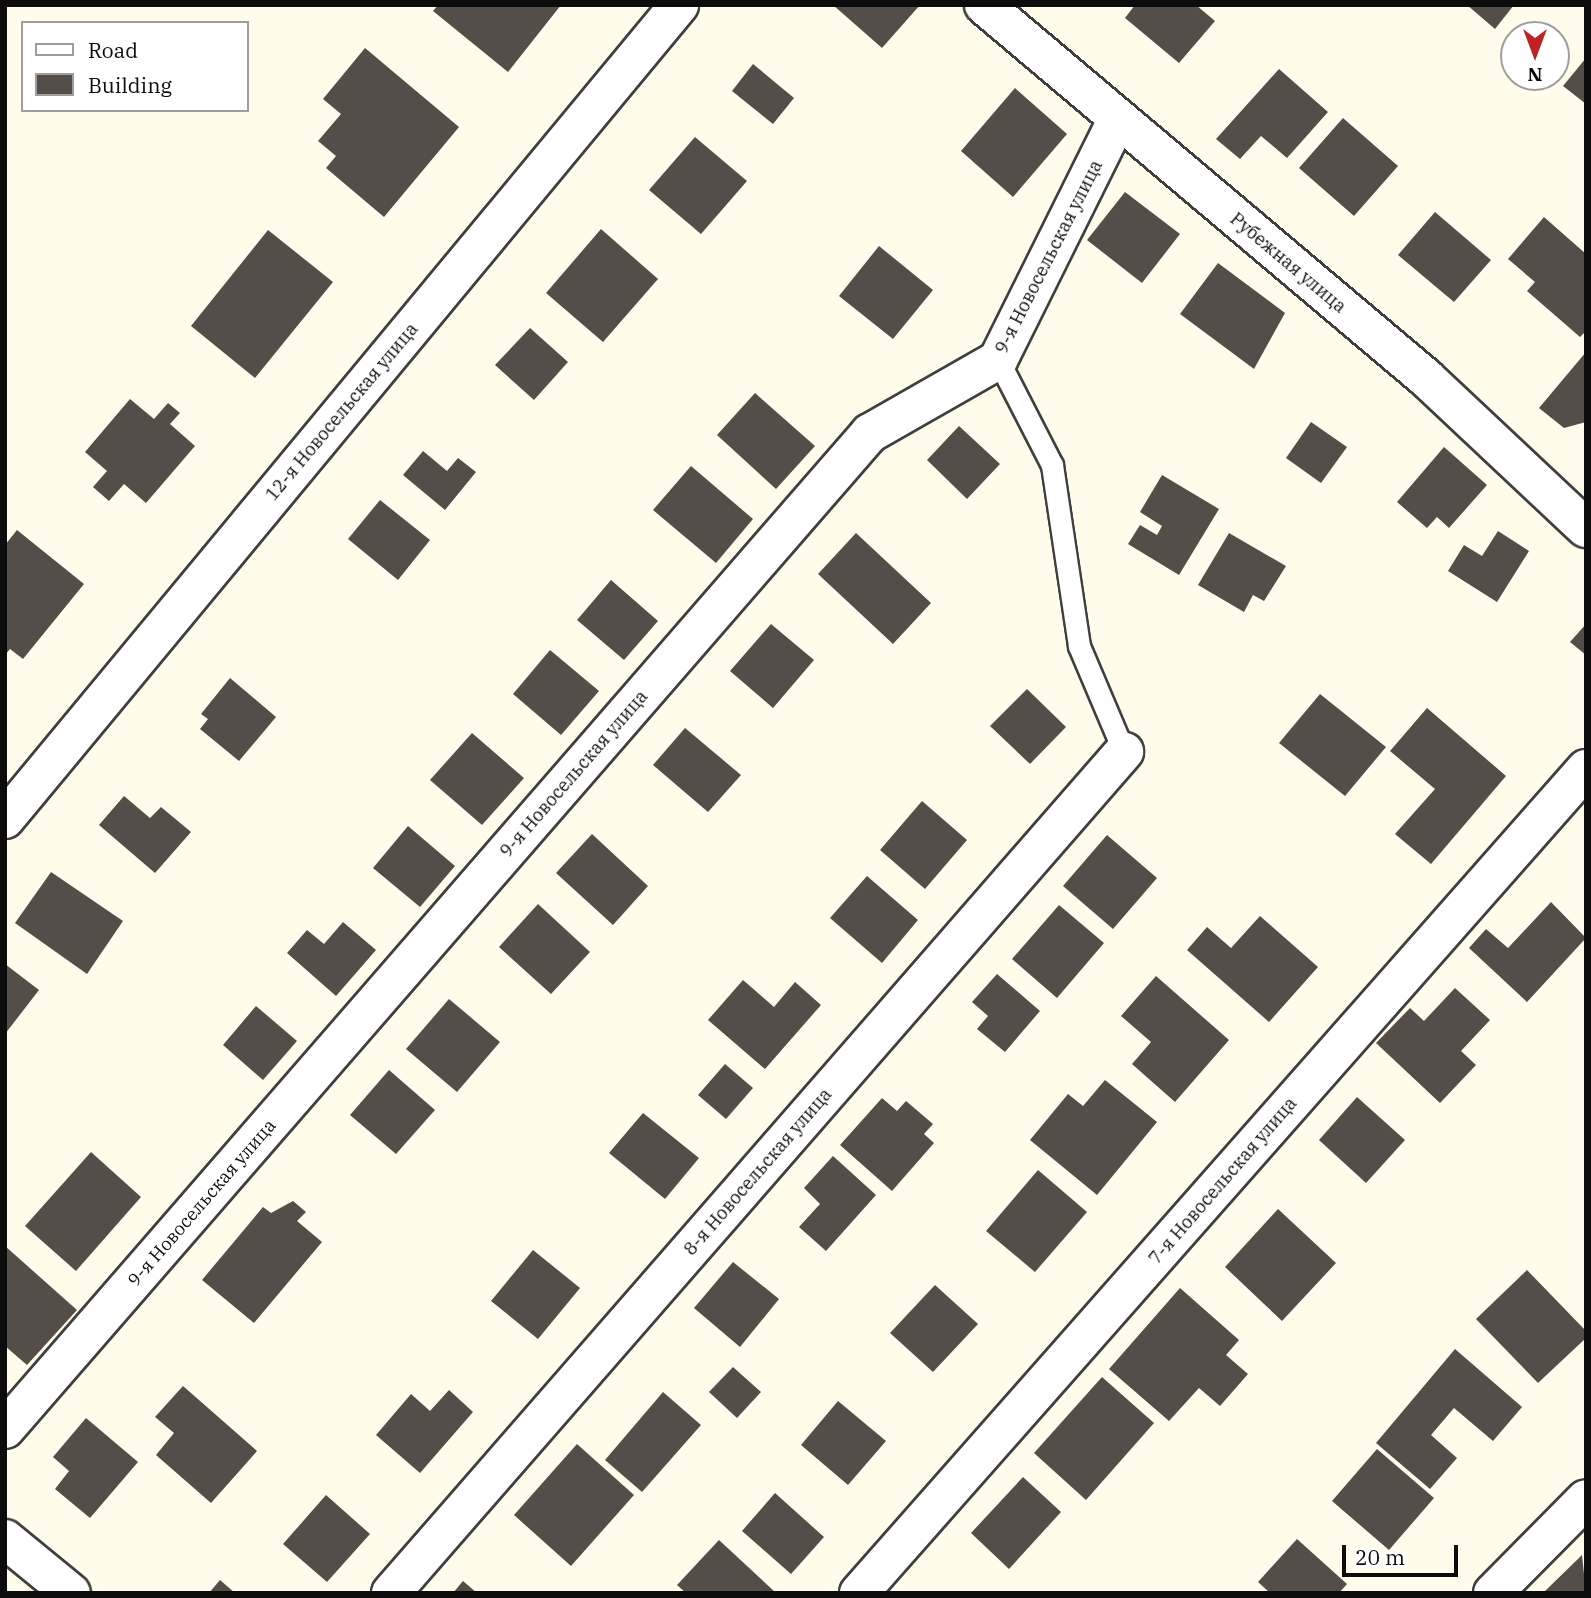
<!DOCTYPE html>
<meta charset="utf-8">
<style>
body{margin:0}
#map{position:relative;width:1591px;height:1598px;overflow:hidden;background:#fffcec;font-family:"IBM Plex Serif",serif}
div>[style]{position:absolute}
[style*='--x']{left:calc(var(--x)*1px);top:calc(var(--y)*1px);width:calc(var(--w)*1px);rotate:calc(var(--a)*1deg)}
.building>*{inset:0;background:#554e48}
.roads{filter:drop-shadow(2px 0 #3f3f3f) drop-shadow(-2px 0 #3f3f3f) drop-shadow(0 2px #3f3f3f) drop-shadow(0 -2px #3f3f3f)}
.service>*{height:21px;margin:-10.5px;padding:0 10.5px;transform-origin:10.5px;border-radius:10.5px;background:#fff}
.minor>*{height:38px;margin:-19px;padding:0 19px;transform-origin:19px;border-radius:19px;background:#fff}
span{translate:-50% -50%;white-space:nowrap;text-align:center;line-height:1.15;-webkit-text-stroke:7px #fff;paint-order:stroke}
.street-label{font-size:18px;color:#0c0c0c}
.frame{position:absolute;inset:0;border:7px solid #0c0c0c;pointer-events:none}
.legend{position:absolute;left:21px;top:21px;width:228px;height:91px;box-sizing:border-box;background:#fff;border:2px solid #9e9e9e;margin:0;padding:9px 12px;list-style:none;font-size:21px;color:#0c0c0c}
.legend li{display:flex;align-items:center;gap:14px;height:35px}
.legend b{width:35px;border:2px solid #9e9e9e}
.north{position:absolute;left:1500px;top:21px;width:70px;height:70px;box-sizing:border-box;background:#fff;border:2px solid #9e9e9e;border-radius:50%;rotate:180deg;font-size:19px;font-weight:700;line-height:28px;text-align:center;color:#0c0c0c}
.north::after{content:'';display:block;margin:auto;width:24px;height:32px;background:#c02125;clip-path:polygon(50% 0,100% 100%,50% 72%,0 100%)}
.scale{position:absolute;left:1342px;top:1545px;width:116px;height:32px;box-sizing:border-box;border:4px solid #0c0c0c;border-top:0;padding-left:9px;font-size:21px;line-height:24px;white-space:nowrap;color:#0c0c0c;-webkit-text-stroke:5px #fff;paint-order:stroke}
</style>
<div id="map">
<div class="building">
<i style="clip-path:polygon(438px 5px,561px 5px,508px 72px,433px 11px)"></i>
<i style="clip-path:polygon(833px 5px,920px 5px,882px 48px)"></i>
<i style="clip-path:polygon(1135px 5px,1196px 5px,1215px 21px,1179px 63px,1125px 18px)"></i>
<i style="clip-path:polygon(1467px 5px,1514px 5px,1495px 29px)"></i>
<i style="clip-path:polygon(365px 48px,459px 127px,384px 217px,326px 168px,336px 156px,318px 141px,341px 114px,323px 99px)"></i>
<i style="clip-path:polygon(1586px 58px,1586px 104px,1563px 86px)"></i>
<i style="clip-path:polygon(753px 64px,794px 98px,773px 124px,732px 91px)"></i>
<i style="clip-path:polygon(1279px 69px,1328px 112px,1287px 158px,1261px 136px,1240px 159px,1216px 139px)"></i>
<i style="clip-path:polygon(1015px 88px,1067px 134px,1013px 197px,961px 151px)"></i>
<i style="clip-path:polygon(1343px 118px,1398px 166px,1354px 216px,1299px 168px)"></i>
<i style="clip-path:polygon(695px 137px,747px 181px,701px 234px,649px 190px)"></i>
<i style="clip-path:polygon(1125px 192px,1180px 234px,1142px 283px,1087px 240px)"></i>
<i style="clip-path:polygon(1435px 212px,1491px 260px,1454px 302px,1398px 255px)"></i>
<i style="clip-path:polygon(1544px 217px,1586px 254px,1586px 331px,1580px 337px,1527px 291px,1535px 282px,1508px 259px)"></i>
<i style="clip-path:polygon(601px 229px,658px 279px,603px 342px,546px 293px)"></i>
<i style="clip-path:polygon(268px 230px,333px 282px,255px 378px,191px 326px)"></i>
<i style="clip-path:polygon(879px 246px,933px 290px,893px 339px,839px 296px)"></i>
<i style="clip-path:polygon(1218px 263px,1285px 313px,1254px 369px,1180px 314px)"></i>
<i style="clip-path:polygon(530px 328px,568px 362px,534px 400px,495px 365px)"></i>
<i style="clip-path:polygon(1586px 352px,1586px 422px,1564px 428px,1539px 408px)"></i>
<i style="clip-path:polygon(755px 393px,815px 446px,776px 489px,717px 435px)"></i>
<i style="clip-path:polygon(130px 399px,154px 419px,168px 403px,180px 413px,170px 424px,195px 446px,146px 503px,124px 484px,109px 501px,93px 487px,107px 471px,85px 452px)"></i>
<i style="clip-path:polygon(1311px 422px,1347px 447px,1321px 483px,1286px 458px)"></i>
<i style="clip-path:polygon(959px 426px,1000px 464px,967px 499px,927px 460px)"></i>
<i style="clip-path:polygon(1444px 447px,1487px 485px,1449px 528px,1437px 517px,1427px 528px,1397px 502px)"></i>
<i style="clip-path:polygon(423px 451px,447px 471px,458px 458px,476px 472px,445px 510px,403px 475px)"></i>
<i style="clip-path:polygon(691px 466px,753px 519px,716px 563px,653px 510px)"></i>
<i style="clip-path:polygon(1162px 475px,1219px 509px,1179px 575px,1128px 544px,1140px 525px,1157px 535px,1162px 526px,1140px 512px)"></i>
<i style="clip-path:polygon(380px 500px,430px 540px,398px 580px,348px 539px)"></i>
<i style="clip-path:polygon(17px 530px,84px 584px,23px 659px,10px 649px,5px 655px,5px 545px)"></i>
<i style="clip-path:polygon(1498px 531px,1529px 551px,1497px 602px,1448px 571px,1464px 545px,1482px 556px)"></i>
<i style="clip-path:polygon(856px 533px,931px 603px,893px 644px,818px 574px)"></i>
<i style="clip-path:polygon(1229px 533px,1286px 566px,1264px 601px,1253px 595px,1244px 612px,1198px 585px)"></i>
<i style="clip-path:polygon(611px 580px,658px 621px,624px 660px,577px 620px)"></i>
<i style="clip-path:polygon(771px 624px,814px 660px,773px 708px,730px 671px)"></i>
<i style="clip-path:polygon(1586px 624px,1586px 655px,1570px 642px)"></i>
<i style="clip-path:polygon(550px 650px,599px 691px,561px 735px,513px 694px)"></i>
<i style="clip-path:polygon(230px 678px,276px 717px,239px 761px,200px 729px,208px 719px,201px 714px)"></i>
<i style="clip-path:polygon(1027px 689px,1066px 727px,1030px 764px,990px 726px)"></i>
<i style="clip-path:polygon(1320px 694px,1386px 747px,1345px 796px,1279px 743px)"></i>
<i style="clip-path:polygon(1427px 708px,1506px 776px,1431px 864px,1395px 834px,1435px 789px,1390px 751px)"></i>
<i style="clip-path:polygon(685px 728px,741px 775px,708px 812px,653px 765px)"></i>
<i style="clip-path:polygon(472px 733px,524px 778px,482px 825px,430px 780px)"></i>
<i style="clip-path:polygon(124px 796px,150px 818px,161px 807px,191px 832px,155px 873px,99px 825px)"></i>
<i style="clip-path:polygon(922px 801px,967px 840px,925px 889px,880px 850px)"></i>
<i style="clip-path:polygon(408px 826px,455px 866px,420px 907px,373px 868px)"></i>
<i style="clip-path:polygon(592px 834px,648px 886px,613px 925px,556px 873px)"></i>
<i style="clip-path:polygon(1107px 835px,1157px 878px,1113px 929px,1063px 886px)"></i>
<i style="clip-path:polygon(51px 872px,123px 921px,87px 974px,15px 923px)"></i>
<i style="clip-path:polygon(867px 876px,918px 920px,882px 963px,830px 918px)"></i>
<i style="clip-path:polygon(1551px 902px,1586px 938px,1527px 1002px,1469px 948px,1486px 929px,1508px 948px)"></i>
<i style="clip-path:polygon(538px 904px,590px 952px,551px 994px,499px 947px)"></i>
<i style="clip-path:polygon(1059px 905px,1104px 943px,1057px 998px,1012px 959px)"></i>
<i style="clip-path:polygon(1260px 916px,1318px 967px,1269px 1022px,1187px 950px,1207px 927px,1231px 948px)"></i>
<i style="clip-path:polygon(343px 922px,376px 950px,336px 996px,287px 953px,307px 930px,324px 944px)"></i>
<i style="clip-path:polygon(5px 964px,39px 990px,5px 1034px)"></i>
<i style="clip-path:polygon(997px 974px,1040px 1011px,1005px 1052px,977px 1029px,988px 1016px,972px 1002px)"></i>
<i style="clip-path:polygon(1156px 976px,1229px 1040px,1175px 1102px,1132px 1064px,1151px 1042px,1121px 1016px)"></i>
<i style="clip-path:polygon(743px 980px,774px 1007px,795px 982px,821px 1005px,765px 1069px,708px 1020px)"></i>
<i style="clip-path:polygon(1455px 988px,1490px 1020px,1461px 1051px,1476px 1065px,1440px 1103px,1376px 1043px,1410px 1008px,1424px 1021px)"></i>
<i style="clip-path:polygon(449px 999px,500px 1042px,457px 1092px,406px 1049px)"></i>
<i style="clip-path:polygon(256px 1006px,297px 1041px,263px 1080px,223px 1045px)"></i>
<i style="clip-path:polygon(725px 1064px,753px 1088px,726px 1119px,698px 1095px)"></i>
<i style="clip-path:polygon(389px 1070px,435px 1110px,396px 1154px,350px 1115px)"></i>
<i style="clip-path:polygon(1105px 1080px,1157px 1122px,1097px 1195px,1030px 1140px,1068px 1094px,1083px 1106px)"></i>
<i style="clip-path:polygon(1357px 1097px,1405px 1140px,1366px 1183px,1319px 1140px)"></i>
<i style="clip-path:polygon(882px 1098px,897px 1111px,906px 1101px,933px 1124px,924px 1134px,934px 1143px,892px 1191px,840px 1145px)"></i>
<i style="clip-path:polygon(643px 1113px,699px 1158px,665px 1199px,609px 1153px)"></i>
<i style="clip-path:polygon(91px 1152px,141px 1197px,76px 1271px,25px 1226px)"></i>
<i style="clip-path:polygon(833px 1156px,876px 1195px,826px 1251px,799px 1227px,820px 1204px,804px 1188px)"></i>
<i style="clip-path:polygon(1038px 1170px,1087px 1212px,1035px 1272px,986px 1231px)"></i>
<i style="clip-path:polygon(293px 1201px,306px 1212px,297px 1221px,322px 1242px,254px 1323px,202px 1280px,263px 1207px,271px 1213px)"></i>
<i style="clip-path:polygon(1278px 1209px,1336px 1263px,1282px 1321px,1225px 1267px)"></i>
<i style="clip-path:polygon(5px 1246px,77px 1310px,27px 1365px,5px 1346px)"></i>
<i style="clip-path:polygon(533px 1250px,580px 1288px,538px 1339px,491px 1301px)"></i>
<i style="clip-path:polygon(733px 1262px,779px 1299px,740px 1347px,694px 1308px)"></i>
<i style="clip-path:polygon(1527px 1270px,1586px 1331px,1586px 1338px,1538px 1383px,1476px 1319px)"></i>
<i style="clip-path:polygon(935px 1285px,978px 1324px,933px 1372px,890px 1333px)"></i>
<i style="clip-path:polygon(1180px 1288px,1239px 1340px,1226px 1355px,1248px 1374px,1220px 1406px,1199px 1388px,1169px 1421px,1109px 1369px)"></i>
<i style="clip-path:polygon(1455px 1349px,1522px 1407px,1493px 1441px,1454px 1408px,1431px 1435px,1457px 1458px,1430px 1489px,1376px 1443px)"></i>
<i style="clip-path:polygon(733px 1367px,761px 1392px,737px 1418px,709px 1392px)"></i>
<i style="clip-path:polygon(1102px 1377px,1154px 1423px,1086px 1500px,1034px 1453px)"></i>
<i style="clip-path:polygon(183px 1386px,257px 1451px,211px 1503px,156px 1455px,174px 1433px,155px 1417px)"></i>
<i style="clip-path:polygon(449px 1390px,473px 1412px,420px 1473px,376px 1435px,411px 1394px,430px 1411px)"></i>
<i style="clip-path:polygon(663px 1392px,701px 1425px,642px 1492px,605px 1460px)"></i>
<i style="clip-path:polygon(838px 1401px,886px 1441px,848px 1485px,801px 1445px)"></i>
<i style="clip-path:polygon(86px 1418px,138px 1462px,90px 1518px,55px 1489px,69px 1471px,53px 1457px)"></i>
<i style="clip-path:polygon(577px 1444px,634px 1495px,571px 1566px,514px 1515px)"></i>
<i style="clip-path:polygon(1377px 1449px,1434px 1498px,1389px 1550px,1332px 1501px)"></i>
<i style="clip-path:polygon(1023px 1477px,1061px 1512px,1009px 1569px,971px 1533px)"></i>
<i style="clip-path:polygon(775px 1493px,824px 1537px,791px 1574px,742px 1531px)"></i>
<i style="clip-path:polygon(326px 1495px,370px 1534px,327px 1582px,283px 1544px)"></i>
<i style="clip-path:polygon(1297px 1539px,1347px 1584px,1339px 1593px,1270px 1593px,1258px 1582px)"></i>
<i style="clip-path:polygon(719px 1540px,776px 1593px,686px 1593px,677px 1585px)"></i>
<i style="clip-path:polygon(1582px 1555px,1586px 1593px,1543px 1593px)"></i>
<i style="clip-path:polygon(220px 1580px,235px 1593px,209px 1593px)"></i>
<i style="clip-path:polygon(463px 1581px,477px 1593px,453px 1593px)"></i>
</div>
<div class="roads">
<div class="service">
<i style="--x:998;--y:360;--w:118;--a:62.8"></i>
<i style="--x:1052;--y:465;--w:183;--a:81.5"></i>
<i style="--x:1079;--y:646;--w:115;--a:67"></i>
</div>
<div class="minor">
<i style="--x:984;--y:5;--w:578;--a:40.16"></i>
<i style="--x:1426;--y:378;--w:219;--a:43.2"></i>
<i style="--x:5;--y:819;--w:1057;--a:-50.37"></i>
<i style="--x:5;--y:1429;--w:1319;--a:-49.03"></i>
<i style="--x:870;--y:433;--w:147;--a:-29.7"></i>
<i style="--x:998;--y:360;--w:268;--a:-63.6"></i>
<i style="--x:5;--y:1539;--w:85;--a:39.3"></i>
<i style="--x:391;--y:1593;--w:1116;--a:-48.93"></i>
<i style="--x:859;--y:1593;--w:1099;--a:-48.58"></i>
<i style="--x:1493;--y:1593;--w:132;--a:-45.3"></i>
</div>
</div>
<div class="street-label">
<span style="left:1049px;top:257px;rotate:-63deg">9-я Новосельская улица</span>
<span style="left:1288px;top:263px;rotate:40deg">Рубежная улица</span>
<span style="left:342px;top:412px;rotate:-50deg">12-я Новосельская улица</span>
<span style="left:574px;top:774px;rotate:-49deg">9-я Новосельская улица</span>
<span style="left:758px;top:1172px;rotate:-49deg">8-я Новосельская улица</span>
<span style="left:1223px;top:1181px;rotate:-49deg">7-я Новосельская улица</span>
<span style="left:202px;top:1203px;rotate:-49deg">9-я Новосельская улица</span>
</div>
<div class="frame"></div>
<ul class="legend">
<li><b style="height:9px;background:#fff"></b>Road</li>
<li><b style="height:19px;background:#554e48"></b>Building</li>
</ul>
<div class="north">N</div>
<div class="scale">20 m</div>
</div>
